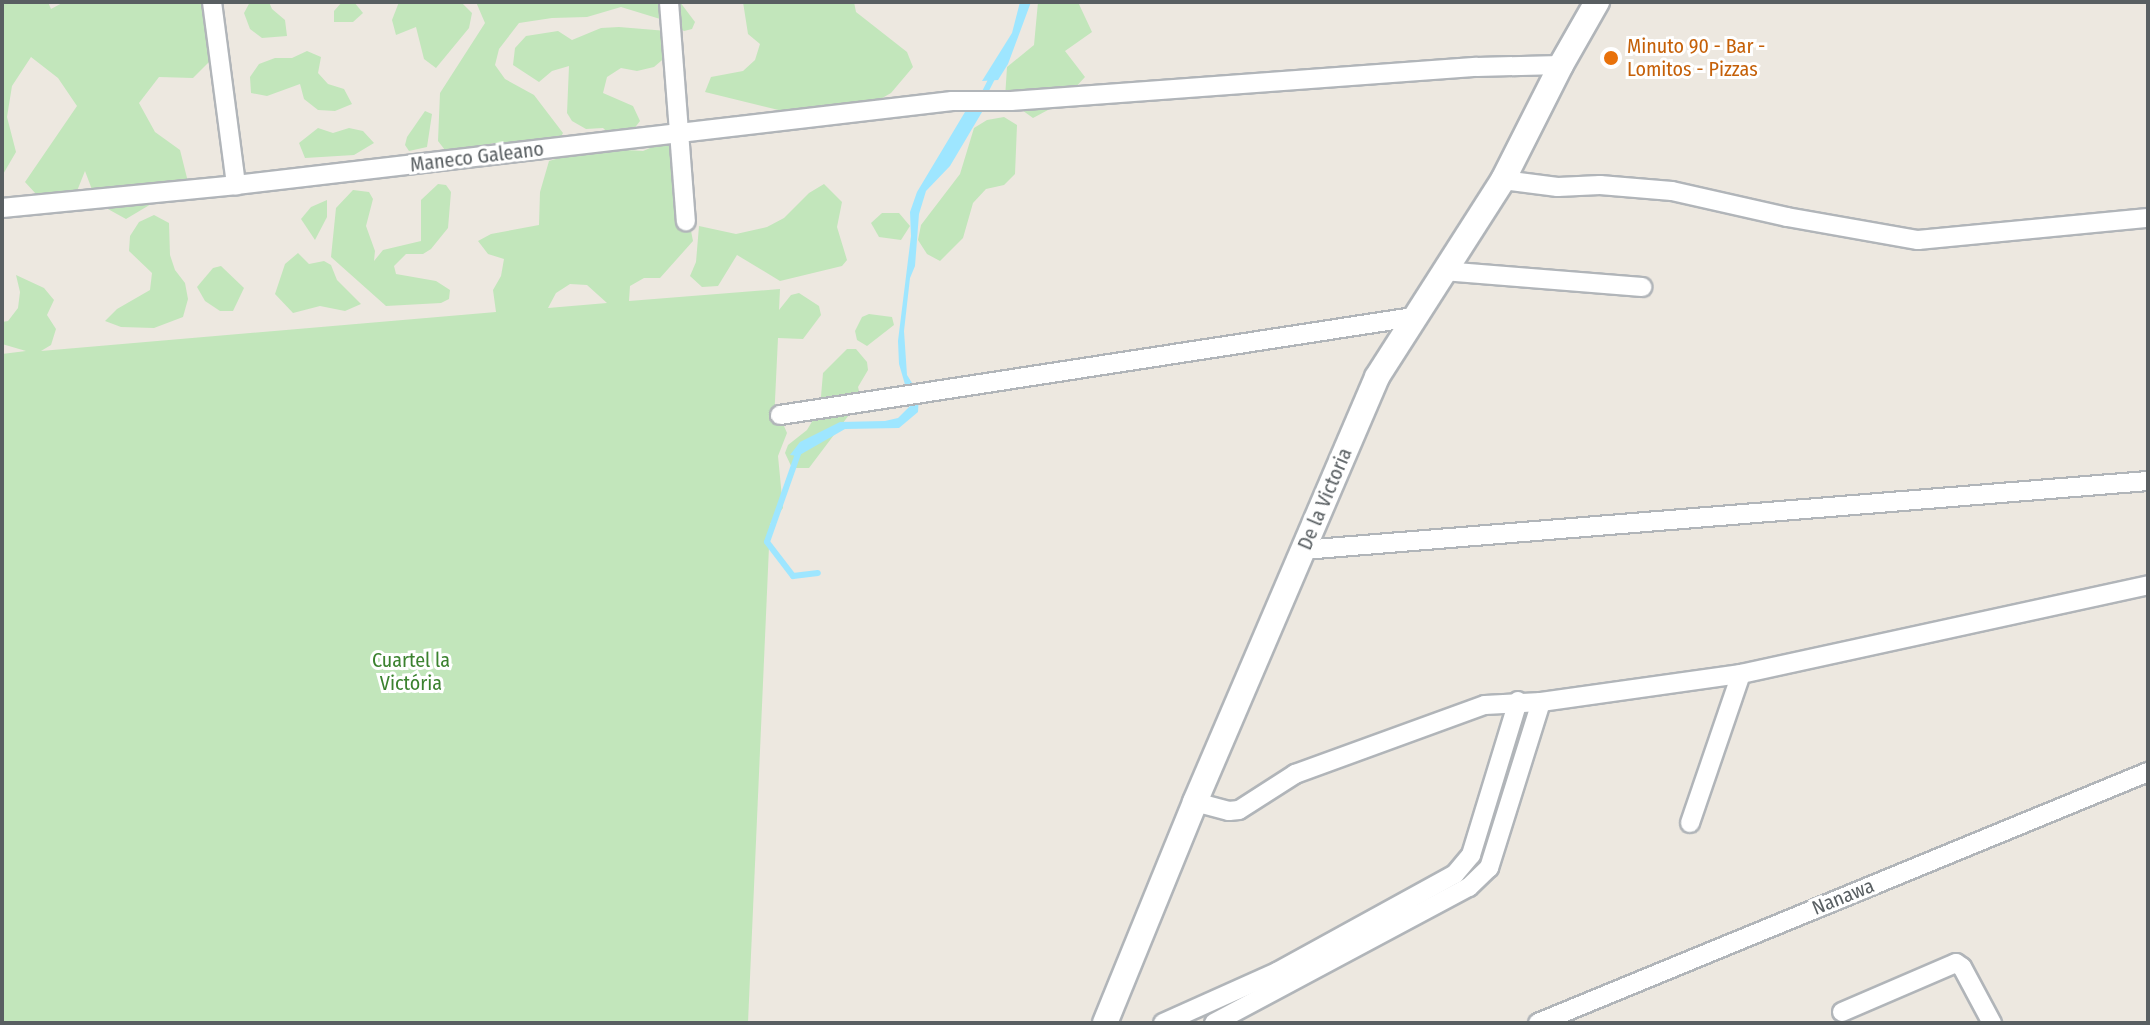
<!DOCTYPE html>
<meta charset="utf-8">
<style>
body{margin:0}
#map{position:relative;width:2150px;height:1025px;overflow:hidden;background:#ede8e0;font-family:"Fira Sans Condensed",sans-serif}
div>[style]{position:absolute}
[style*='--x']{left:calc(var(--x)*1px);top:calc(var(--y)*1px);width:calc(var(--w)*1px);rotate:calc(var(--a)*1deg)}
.green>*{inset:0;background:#c2e6bb}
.water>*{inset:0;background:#9ee6ff}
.stream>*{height:6px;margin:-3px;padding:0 3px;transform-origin:3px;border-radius:3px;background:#9ee6ff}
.roads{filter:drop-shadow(2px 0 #b1b5b9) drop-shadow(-2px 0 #b1b5b9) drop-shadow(0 2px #b1b5b9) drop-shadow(0 -2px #b1b5b9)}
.minor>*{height:18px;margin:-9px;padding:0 9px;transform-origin:9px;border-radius:9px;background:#fff}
.secondary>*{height:24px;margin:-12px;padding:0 12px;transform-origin:12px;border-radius:12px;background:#fff}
.dots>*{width:22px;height:22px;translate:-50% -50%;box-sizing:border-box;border:4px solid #fff;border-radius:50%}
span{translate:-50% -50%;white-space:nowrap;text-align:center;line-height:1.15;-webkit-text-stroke:6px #fff;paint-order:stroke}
.food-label{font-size:20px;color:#c56008}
.left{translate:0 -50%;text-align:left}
.street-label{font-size:20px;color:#595f62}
.park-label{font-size:20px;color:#3b822f}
.frame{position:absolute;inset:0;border:4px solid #595f62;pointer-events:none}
</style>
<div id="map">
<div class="green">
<i style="clip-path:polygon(2px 2px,48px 2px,51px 9px,64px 2px,206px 2px,218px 53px,193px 78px,159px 77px,139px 103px,155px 132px,180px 150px,188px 182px,126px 219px,97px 203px,85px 171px,77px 191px,47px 206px,25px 182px,77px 106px,58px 78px,31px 57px,12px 86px,7px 117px,16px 152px,2px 176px)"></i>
<i style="clip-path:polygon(250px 2px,269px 2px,272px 9px,285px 20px,287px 36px,262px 38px,250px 29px,244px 13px)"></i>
<i style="clip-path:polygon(342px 2px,354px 2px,363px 13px,353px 22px,334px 22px,334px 11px)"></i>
<i style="clip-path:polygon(399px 2px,461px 2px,472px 13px,469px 28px,436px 68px,424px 59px,416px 27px,396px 35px,392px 20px)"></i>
<i style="clip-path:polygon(476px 2px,680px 2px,695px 22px,692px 29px,684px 31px,670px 22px,621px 7px,587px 17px,552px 18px,519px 23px,499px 49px,495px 65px,505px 79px,534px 95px,563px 133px,555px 147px,541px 153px,492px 143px,480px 155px,448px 154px,438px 141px,440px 93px,485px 23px)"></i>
<i style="clip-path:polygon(743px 2px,854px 2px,856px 12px,907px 52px,913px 67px,891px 93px,861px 110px,810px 108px,795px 114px,705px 92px,711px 77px,743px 71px,755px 60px,760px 44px,748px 34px)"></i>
<i style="clip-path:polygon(1038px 2px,1078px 2px,1092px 32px,1065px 51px,1085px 77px,1061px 103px,1033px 118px,1005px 98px,1007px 67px,1034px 45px)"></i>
<i style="clip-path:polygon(619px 27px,667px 31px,668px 55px,654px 67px,637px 71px,621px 68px,607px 77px,603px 93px,633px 106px,640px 121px,630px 134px,615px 139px,603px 128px,586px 129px,572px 121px,567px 113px,569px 66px,552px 71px,539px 82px,513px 65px,515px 48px,526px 36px,558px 31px,572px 40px,601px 28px)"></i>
<i style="clip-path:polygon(307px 51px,321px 57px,318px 73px,328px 84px,344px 89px,352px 104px,335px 111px,318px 110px,304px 99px,300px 84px,267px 96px,251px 93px,250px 77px,259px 64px,275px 58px,292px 58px)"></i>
<i style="clip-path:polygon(425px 111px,432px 114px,427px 147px,409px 151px,405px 145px,407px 137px)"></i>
<i style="clip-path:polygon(1004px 117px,1017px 125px,1015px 174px,1004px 185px,986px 189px,973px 203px,963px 238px,940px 261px,927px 254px,918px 240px,921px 225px,960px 174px,974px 128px,987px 120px)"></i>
<i style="clip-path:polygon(318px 128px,333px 133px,349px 128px,363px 131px,374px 143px,354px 155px,305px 158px,299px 143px)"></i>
<i style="clip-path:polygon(evenodd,657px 145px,674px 145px,693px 241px,660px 278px,644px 278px,630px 286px,629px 301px,780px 289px,779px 310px,791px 295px,799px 293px,819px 306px,821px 315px,803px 339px,778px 338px,774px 421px,784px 426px,787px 433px,778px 456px,783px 508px,770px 524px,748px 1023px,2px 1023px,2px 354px,26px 351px,2px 344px,2px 322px,8px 321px,18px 308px,20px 292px,16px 275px,44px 288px,54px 300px,47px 315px,56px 329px,51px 345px,41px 351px,496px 312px,493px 290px,501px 276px,504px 259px,488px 254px,478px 241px,491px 234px,539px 225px,540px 192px,549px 161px,593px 148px,643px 151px,657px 145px,570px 284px,587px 285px,607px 303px,548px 308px,556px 293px,570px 284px)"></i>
<i style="clip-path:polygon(438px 184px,446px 185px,451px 192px,448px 228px,431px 249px,423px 254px,406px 254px,394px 266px,396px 274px,436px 281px,450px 290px,449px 299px,441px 303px,386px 306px,331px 257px,336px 208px,353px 190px,369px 192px,373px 199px,366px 226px,375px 251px,374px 261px,383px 250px,421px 241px,421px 200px)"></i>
<i style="clip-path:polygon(824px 184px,842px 202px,837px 227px,847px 260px,842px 266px,780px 281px,737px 255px,718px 286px,702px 287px,690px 276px,696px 262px,699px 226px,736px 234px,767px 227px,784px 218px,809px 193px)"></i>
<i style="clip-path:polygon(327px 200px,327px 217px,315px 240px,301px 219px,311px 207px)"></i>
<i style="clip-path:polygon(882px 213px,899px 213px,910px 226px,901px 240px,879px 237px,871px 223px)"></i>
<i style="clip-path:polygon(154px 215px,169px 223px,170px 255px,175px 270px,185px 283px,188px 299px,183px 317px,154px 328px,121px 327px,105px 321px,117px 309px,150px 290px,152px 273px,129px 251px,130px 236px,139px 222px)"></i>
<i style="clip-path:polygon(298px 253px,309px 264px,324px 261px,331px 265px,337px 280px,361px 304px,345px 311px,320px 306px,293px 313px,275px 294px,285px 264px)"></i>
<i style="clip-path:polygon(221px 266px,244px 288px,233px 311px,220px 311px,205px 301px,197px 287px,213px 268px)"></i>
<i style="clip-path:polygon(869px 314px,892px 317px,894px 325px,867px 346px,857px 340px,855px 331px,862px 317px)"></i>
<i style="clip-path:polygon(847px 349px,856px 349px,867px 362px,868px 370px,858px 387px,861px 399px,809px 468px,792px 468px,785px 453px,788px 445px,807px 430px,820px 408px,823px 373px)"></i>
</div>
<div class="water">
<i style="clip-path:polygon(1020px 2px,1031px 2px,1008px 64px,998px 80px,982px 81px,1012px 33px)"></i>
<i style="clip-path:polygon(968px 107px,985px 107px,950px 166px,926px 191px,919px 214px,915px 266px,910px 278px,904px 331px,907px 375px,919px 394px,918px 412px,899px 428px,845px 429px,798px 456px,790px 455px,800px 442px,840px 422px,885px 421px,898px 418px,911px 405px,899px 364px,898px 341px,911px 236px,910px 212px,917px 192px)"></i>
</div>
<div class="stream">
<i style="--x:982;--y:98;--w:25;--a:-63"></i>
<i style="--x:799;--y:451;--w:96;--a:109.4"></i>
<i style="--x:767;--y:542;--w:43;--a:52.6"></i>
<i style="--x:793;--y:576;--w:25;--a:-7"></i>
</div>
<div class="roads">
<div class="minor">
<i style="--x:212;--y:2;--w:185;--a:82.5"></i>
<i style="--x:669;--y:2;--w:220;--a:85.6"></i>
<i style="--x:1503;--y:180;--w:55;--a:7.3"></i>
<i style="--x:1558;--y:187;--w:42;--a:-2.7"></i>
<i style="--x:1600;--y:185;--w:72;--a:4.8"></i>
<i style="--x:1672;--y:191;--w:118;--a:12.7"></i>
<i style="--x:1787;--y:217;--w:133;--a:10"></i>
<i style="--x:1918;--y:240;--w:231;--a:-5.5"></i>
<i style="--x:2;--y:208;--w:235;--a:-5.6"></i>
<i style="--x:236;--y:185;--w:721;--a:-6.69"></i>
<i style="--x:952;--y:101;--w:59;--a:0"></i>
<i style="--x:1011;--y:101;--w:467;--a:-4.2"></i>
<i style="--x:1477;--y:67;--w:84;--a:-1.4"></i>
<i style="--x:1443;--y:271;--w:200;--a:4.6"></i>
<i style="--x:780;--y:415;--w:641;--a:-8.8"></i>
<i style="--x:1303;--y:550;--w:848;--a:-4.67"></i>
<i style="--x:1195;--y:802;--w:35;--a:15"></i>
<i style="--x:1229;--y:811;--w:10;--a:-6"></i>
<i style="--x:1239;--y:810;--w:67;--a:-32.7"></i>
<i style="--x:1295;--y:774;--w:202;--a:-20"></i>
<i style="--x:1485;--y:705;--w:56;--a:-3.1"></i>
<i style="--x:1541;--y:702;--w:202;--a:-8"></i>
<i style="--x:1741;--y:674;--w:417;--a:-12.3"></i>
<i style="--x:1690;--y:823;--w:157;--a:-71.1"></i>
<i style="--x:1842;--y:1012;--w:124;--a:-23.3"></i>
<i style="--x:1956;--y:963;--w:7;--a:34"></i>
<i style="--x:1962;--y:967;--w:64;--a:61.8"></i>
<i style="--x:1163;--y:1023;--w:125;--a:-24.1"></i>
<i style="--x:1277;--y:972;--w:203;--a:-28.8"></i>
<i style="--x:1455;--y:874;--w:25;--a:-50"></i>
<i style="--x:1471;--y:855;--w:161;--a:-73"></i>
<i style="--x:1214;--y:1023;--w:289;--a:-28.1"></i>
<i style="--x:1469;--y:887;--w:28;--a:-44"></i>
<i style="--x:1489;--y:868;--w:174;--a:-72.6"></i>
<i style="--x:1538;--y:1023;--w:660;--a:-22.37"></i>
</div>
<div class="secondary">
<i style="--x:1105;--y:1023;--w:239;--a:-67.8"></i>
<i style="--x:1195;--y:802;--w:462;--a:-66.8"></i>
<i style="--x:1377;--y:377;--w:234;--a:-57.4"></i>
<i style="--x:1503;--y:180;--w:129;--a:-63.2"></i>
<i style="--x:1561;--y:65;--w:73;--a:-60.3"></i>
</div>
</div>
<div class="dots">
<i style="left:1611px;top:58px;background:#e8710a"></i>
</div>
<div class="food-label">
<span class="left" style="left:1627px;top:58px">Minuto 90 - Bar -<br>Lomitos - Pizzas</span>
</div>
<div class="street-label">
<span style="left:477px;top:157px;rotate:-7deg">Maneco Galeano</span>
<span style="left:1325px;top:499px;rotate:-67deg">De la Victoria</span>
<span style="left:1843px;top:897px;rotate:-22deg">Nanawa</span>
</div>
<div class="park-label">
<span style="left:411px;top:672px">Cuartel la<br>Victória</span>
</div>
<div class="frame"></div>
</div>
